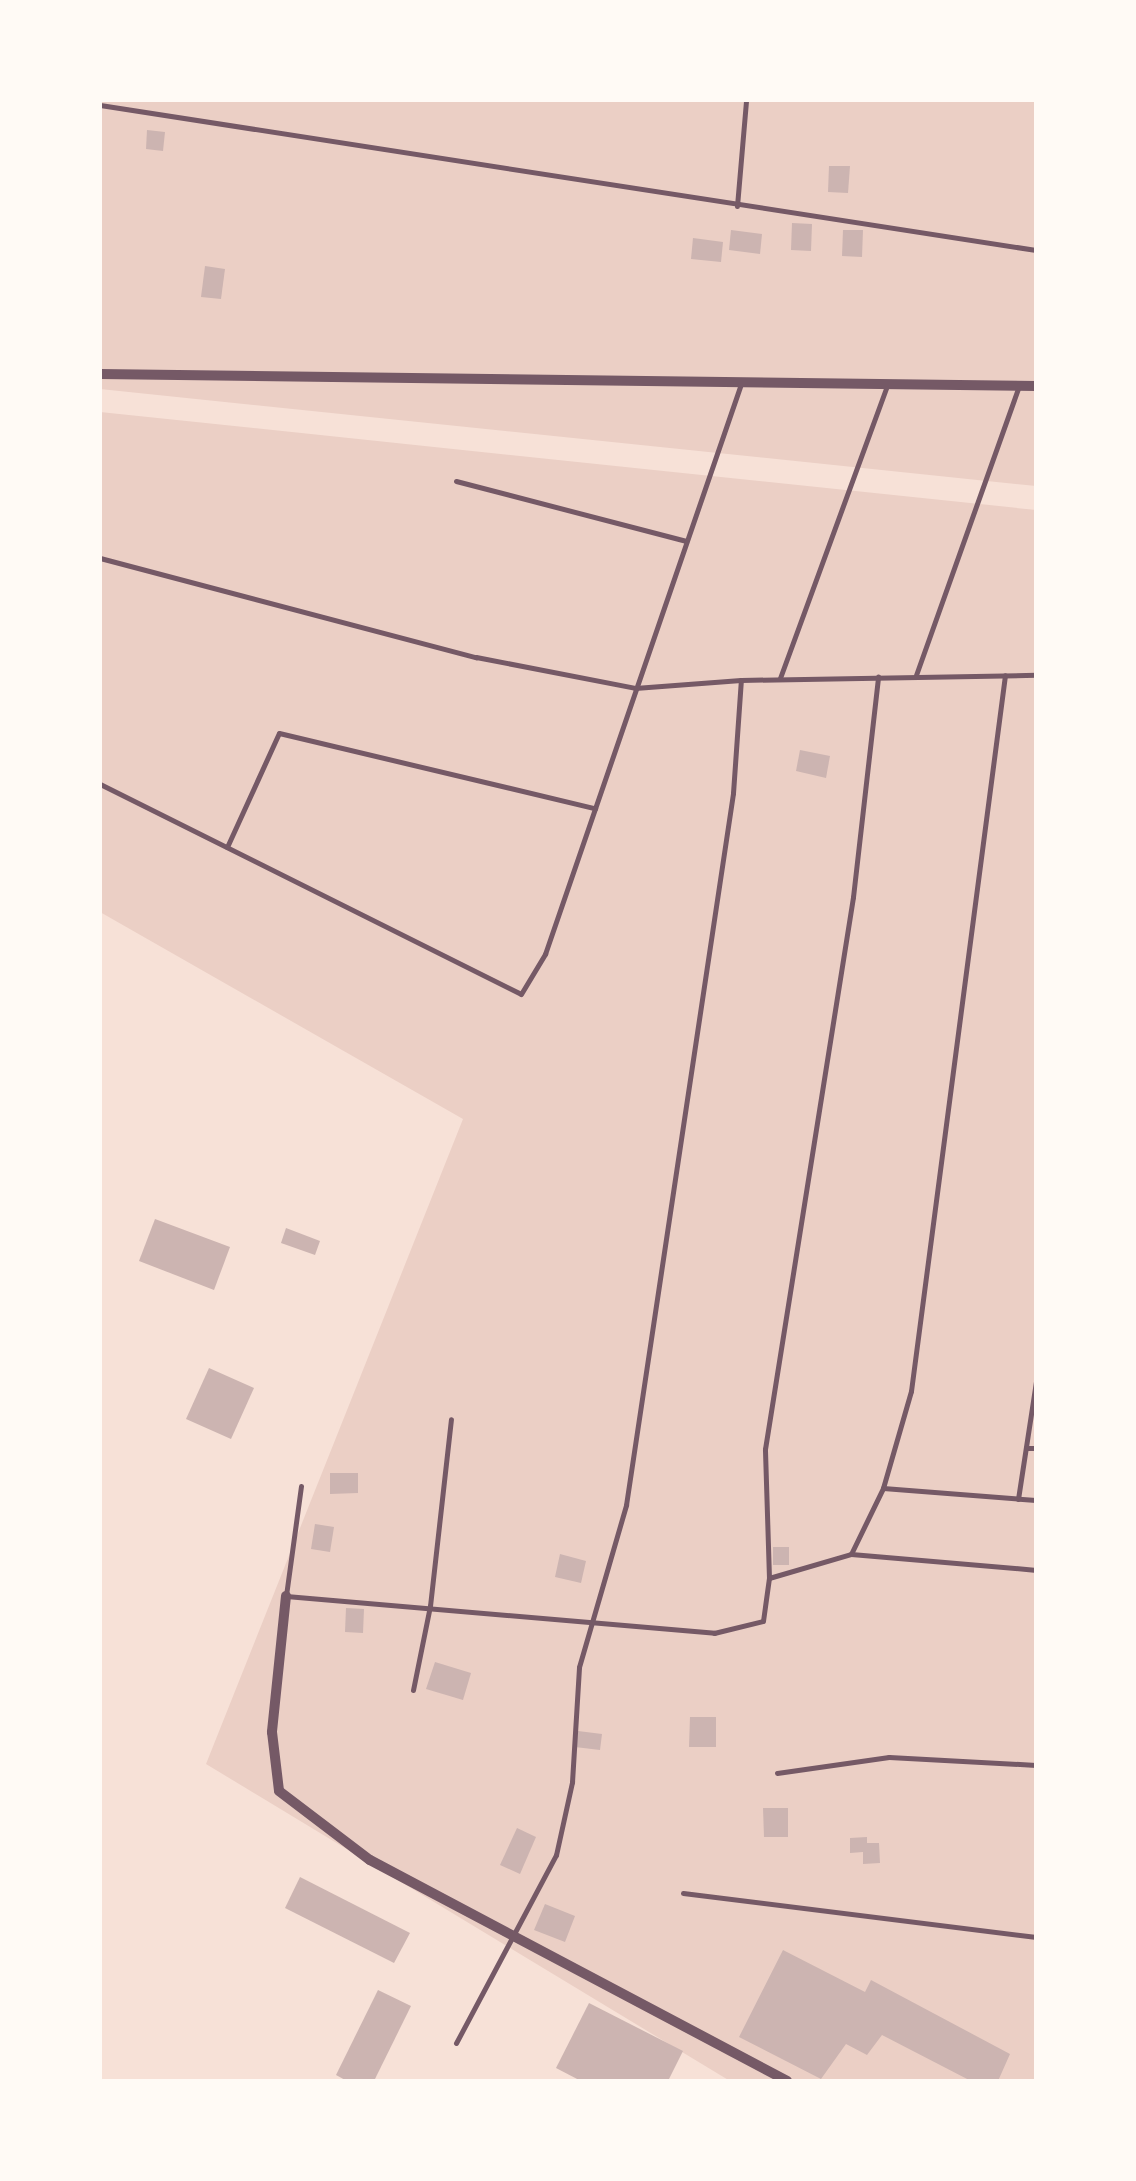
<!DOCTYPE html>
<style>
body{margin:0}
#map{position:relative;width:1136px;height:2181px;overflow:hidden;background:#f7e1d7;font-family:"Crimson Pro",serif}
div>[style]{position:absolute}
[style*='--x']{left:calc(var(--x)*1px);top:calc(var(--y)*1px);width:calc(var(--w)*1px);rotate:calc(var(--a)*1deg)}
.green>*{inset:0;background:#ebcfc5}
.building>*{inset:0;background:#ccb4b1}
.service>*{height:5px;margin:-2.5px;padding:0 2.5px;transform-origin:2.5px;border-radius:2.5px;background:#755966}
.minor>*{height:10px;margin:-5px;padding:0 5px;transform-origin:5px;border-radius:5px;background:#755966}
span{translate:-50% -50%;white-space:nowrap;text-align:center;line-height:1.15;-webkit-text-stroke:10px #fffaf5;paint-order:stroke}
.frame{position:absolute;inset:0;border:102px solid #fffaf5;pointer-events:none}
</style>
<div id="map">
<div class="green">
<i style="clip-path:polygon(100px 100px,1036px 100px,1036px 486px,100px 389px)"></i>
<i style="clip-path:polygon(100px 412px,1036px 510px,1036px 2081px,730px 2081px,206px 1764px,463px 1119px,100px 912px)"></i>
</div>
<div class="building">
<i style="clip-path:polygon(147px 130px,165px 132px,163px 151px,146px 149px)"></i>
<i style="clip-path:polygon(829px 166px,850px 166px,848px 193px,828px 192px)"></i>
<i style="clip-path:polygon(792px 223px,812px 224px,811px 251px,791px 250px)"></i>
<i style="clip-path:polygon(731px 230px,762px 234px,760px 254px,729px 250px)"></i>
<i style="clip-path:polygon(843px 230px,863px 230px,862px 257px,842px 256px)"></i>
<i style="clip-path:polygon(693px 238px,723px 242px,721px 262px,691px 259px)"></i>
<i style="clip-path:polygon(205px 266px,225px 269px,221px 299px,201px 297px)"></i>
<i style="clip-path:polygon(800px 750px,830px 756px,826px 778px,796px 771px)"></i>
<i style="clip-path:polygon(155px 1219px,230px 1247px,214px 1290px,139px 1261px)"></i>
<i style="clip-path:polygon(286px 1228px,320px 1241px,315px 1255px,281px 1243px)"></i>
<i style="clip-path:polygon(209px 1368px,254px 1388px,231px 1439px,186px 1419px)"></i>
<i style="clip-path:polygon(330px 1473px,358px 1473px,358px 1493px,330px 1494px)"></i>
<i style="clip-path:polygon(315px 1524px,334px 1527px,330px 1552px,311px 1549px)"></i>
<i style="clip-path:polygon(773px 1547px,789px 1547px,789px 1565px,773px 1565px)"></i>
<i style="clip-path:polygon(560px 1554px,586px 1561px,581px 1583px,555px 1577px)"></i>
<i style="clip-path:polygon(346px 1608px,364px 1609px,363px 1633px,345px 1632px)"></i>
<i style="clip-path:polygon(435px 1662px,471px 1673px,463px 1700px,426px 1689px)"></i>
<i style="clip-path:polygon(690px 1717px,716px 1717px,716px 1747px,689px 1747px)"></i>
<i style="clip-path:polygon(578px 1731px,602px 1734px,600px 1750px,575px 1747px)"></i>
<i style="clip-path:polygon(763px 1808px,788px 1808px,788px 1837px,764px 1837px)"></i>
<i style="clip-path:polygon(517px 1828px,536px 1837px,520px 1874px,500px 1865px)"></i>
<i style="clip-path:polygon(867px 1837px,867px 1843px,879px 1843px,880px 1863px,863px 1864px,863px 1852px,850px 1853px,850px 1838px)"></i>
<i style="clip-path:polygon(300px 1877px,410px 1933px,394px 1963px,285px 1908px)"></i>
<i style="clip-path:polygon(545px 1904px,575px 1916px,565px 1942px,534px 1930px)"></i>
<i style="clip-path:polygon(783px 1950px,865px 1992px,871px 1980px,1010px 2054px,998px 2081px,971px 2081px,882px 2035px,867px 2055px,846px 2044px,821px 2079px,739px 2037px)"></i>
<i style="clip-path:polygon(378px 1990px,411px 2006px,374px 2081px,347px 2081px,336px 2075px)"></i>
<i style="clip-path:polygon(589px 2003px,683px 2051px,668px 2081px,581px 2081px,556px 2068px)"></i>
</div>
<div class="service">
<i style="--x:100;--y:105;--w:947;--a:8.81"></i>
<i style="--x:737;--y:206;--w:106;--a:-85.1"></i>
<i style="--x:456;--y:481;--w:238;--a:14.6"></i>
<i style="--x:100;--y:558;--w:389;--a:14.8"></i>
<i style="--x:476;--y:657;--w:162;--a:11"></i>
<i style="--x:635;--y:688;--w:106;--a:-4.3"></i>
<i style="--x:916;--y:675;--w:305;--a:-70.4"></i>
<i style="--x:780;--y:678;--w:312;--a:-69.9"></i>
<i style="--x:100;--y:784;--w:470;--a:26.5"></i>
<i style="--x:521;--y:994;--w:47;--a:-59"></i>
<i style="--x:545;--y:954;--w:606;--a:-71.03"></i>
<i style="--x:227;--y:847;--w:125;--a:-65.5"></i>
<i style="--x:279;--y:733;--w:325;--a:13.4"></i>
<i style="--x:1026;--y:1448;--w:10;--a:0"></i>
<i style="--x:301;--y:1486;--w:111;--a:97.8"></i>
<i style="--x:286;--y:1596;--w:430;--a:4.9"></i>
<i style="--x:714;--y:1633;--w:50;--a:-13.8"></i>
<i style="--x:763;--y:1621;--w:43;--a:-82.1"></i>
<i style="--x:769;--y:1578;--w:85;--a:-16.3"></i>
<i style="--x:851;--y:1554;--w:73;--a:-64.1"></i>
<i style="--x:883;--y:1488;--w:153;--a:4.5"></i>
<i style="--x:883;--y:1488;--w:101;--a:-73.9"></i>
<i style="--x:911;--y:1391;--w:722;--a:-82.52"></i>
<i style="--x:1018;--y:1499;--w:119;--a:-81.3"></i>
<i style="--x:851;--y:1554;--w:186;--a:4.9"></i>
<i style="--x:769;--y:1578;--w:129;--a:-91.8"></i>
<i style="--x:765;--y:1449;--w:559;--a:-80.94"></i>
<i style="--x:853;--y:897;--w:222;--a:-83.5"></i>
<i style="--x:413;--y:1690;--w:86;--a:-78.6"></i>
<i style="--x:430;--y:1606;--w:188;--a:-83.6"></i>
<i style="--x:777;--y:1773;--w:113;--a:-8.1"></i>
<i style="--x:889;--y:1757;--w:147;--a:3.1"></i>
<i style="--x:683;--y:1893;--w:356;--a:7.1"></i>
<i style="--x:456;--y:2043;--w:213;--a:-62"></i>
<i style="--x:556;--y:1855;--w:75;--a:-77.6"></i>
<i style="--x:572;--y:1782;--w:115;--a:-86.5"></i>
<i style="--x:579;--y:1667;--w:169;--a:-73.8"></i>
<i style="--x:626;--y:1505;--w:720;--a:-81.45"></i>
<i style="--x:733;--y:793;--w:113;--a:-86"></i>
<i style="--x:741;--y:680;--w:295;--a:-1"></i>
</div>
<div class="minor">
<i style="--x:100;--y:374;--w:936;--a:0.73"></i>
<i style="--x:286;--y:1596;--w:137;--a:95.9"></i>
<i style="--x:272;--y:1732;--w:59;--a:83.2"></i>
<i style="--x:279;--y:1791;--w:114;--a:37.2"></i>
<i style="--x:370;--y:1860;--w:472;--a:27.9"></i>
</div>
<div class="frame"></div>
</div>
